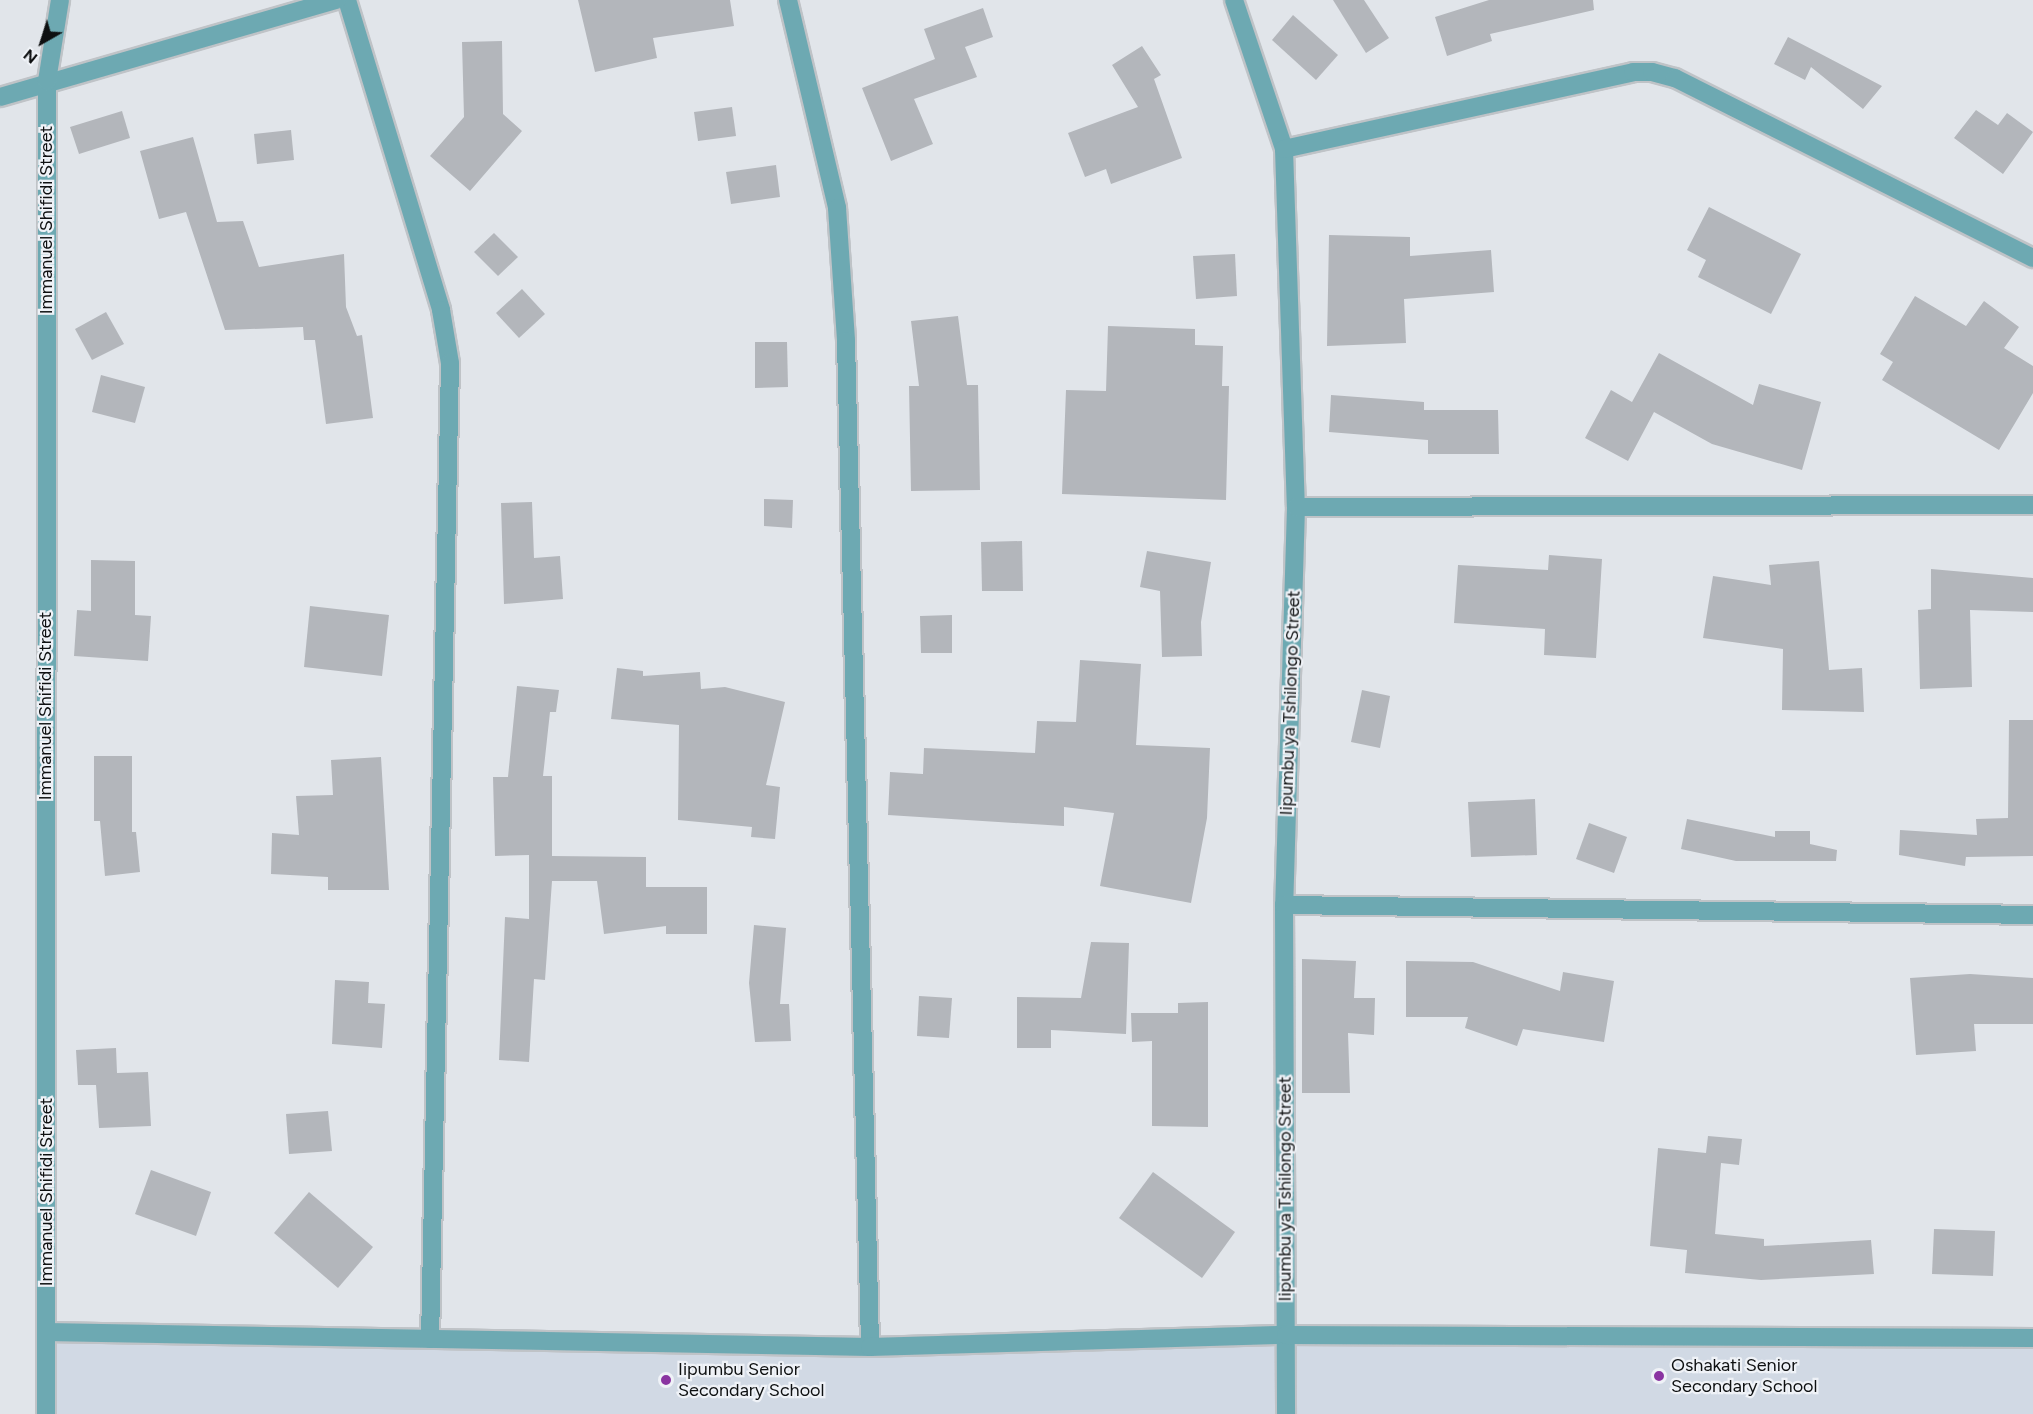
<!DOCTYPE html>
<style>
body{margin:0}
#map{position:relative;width:2033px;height:1414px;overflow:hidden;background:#e1e5ea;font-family:Figtree,sans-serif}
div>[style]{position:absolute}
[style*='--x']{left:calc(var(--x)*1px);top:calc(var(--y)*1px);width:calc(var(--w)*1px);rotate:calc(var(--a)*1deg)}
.built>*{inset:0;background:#d1d9e4}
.building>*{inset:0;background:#b3b6bb}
.roads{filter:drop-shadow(2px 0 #bfc3c7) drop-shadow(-2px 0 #bfc3c7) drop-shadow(0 2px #bfc3c7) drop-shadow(0 -2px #bfc3c7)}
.street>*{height:18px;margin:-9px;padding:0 9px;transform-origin:9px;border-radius:9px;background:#6da9b2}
.dots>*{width:16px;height:16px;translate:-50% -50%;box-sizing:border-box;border:3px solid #eff2f7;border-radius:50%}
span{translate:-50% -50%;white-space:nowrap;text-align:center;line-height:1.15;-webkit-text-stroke:4.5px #eff2f7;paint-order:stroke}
.street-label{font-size:18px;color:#0e1011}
.poi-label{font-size:18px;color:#0e1011}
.left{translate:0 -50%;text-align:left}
.north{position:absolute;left:12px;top:12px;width:60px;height:60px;-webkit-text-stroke:4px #eff2f7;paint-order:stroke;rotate:219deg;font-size:16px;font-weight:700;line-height:24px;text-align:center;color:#0e1011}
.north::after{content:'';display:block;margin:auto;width:21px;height:27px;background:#0e1011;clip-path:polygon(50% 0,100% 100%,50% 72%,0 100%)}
</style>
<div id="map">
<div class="built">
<i style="clip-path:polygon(46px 1332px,430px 1339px,2033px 1338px,2033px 1414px,46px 1414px)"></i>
</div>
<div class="building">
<i style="clip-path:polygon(578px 0,730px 0,734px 26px,653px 38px,657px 58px,595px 72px)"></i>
<i style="clip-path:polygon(1333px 0,1364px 0,1389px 38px,1366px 53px)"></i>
<i style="clip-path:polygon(1489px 0,1593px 0,1594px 10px,1490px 34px,1492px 41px,1447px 56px,1435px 17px)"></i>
<i style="clip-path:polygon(983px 8px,993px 37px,965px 47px,977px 77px,914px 99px,933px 144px,891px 161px,862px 88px,935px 59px,924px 29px)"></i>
<i style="clip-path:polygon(1293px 15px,1338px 55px,1316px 80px,1272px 40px)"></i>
<i style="clip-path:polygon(1788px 37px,1819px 53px,1882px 86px,1863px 109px,1811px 67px,1805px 80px,1774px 64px)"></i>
<i style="clip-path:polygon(502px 41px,503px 114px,522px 131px,470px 191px,430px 156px,464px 117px,462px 42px)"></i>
<i style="clip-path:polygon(1142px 46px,1161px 75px,1154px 79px,1182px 158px,1111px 184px,1106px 169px,1085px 177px,1068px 133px,1138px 107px,1112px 65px)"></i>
<i style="clip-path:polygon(732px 107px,736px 136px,698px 141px,694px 112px)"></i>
<i style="clip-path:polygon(1976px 110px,1998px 125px,2007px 113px,2033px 132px,2003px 174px,1954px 138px)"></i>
<i style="clip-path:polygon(122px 111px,130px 138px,79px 154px,70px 127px)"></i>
<i style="clip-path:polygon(291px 130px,294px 160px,257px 164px,254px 134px)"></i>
<i style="clip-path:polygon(193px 137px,217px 222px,243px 221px,259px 267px,344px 254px,346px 307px,357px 336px,362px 335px,373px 418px,326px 424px,315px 340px,304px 340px,303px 327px,225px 330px,186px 212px,159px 219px,140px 151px)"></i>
<i style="clip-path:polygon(776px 165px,780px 197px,731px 204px,726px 172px)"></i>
<i style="clip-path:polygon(1709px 207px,1801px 254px,1771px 314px,1698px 277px,1706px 260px,1687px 250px)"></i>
<i style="clip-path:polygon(494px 233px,518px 257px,498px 276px,474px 252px)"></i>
<i style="clip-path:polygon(1329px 235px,1410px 237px,1410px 256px,1491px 250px,1494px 292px,1404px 299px,1406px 343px,1327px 346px)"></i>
<i style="clip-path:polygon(1235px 254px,1237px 296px,1196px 299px,1193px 256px)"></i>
<i style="clip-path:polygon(522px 289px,545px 314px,519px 338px,496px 313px)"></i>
<i style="clip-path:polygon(1915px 296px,1966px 326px,1984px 301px,2019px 327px,2004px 348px,2033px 366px,2033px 393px,1999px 450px,1882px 380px,1893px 362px,1880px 354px)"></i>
<i style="clip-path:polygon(106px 312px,124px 344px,92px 360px,75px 329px)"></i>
<i style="clip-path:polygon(958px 316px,967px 385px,978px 385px,980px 490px,911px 491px,909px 386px,919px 386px,911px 321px)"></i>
<i style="clip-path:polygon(1108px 326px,1195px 329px,1195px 345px,1223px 346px,1222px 386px,1229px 386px,1226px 500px,1062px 494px,1066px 390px,1106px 391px)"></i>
<i style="clip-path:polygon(755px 342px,787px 342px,788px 387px,755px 388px)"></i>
<i style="clip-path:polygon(1659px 353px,1753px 405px,1759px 384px,1821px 402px,1802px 470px,1712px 444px,1654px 412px,1628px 461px,1585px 438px,1611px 390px,1632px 402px)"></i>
<i style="clip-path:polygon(101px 375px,145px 387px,135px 423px,92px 412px)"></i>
<i style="clip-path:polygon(1331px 395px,1424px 402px,1424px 410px,1498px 410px,1499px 454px,1428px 454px,1428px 440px,1329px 432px)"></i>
<i style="clip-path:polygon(764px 499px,793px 500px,792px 528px,764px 526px)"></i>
<i style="clip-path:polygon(532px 502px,534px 558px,560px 556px,563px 599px,504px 604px,501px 503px)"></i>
<i style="clip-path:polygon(1022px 541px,1023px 591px,982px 591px,981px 542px)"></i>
<i style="clip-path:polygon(1147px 551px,1211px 562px,1201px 622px,1202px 656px,1162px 657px,1160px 591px,1140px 587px)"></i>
<i style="clip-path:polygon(1549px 555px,1602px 559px,1596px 658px,1544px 655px,1545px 629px,1454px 623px,1458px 565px,1548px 570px)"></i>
<i style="clip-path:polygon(91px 560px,135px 561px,135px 615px,151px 616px,148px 661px,74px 656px,77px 610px,91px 611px)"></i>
<i style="clip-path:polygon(1819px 561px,1829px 670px,1862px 668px,1864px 712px,1782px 710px,1783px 649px,1703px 638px,1713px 576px,1771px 585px,1769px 565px)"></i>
<i style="clip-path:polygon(1931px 569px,2033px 578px,2033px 612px,1970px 610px,1972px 687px,1920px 689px,1918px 610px,1931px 609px)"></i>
<i style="clip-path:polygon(310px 606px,389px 615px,382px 676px,304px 667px)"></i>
<i style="clip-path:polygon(952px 615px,952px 653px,921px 653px,920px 616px)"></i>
<i style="clip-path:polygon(1080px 660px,1141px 664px,1136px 745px,1210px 748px,1207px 818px,1191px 903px,1100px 886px,1114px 813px,1064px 807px,1064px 826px,888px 815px,890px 772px,923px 774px,924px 748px,1035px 753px,1037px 721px,1076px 722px)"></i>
<i style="clip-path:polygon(617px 668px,643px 671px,643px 676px,700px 672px,701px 689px,725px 687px,785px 702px,766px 785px,780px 787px,775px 839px,751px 837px,752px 827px,678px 820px,679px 725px,611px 719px)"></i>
<i style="clip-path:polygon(517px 686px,559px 690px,556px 712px,550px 712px,543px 776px,552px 776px,552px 856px,646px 857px,646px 887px,707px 887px,707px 934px,666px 934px,666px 926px,604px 934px,597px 881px,552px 881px,545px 980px,534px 979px,529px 1062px,499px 1060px,505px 917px,529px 919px,529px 855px,495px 856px,493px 777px,508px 777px)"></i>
<i style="clip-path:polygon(1362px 690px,1390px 696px,1380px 748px,1351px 742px)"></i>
<i style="clip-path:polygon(2009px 720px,2033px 720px,2033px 856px,1966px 857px,1965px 866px,1899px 855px,1900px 830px,1977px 835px,1976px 819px,2008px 818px)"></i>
<i style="clip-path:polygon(94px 756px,132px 756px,132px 832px,136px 832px,140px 872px,105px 876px,100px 821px,94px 821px)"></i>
<i style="clip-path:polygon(381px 757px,389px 890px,328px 890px,328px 877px,271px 874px,272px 833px,299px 835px,296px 796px,333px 795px,331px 760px)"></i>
<i style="clip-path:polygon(1535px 799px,1537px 855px,1471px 857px,1468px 802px)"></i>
<i style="clip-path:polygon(1687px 819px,1775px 837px,1775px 831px,1810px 831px,1810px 844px,1837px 850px,1836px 861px,1736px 861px,1681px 849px)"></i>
<i style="clip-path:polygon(1589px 823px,1627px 837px,1614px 873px,1576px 859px)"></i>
<i style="clip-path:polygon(754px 925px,786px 928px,780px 1004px,789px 1004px,791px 1041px,755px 1042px,749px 983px)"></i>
<i style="clip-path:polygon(1091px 942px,1129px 943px,1126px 1034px,1051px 1030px,1051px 1048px,1017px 1048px,1017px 997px,1081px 998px)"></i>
<i style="clip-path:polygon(1302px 959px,1356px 961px,1354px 998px,1375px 998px,1374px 1035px,1348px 1033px,1350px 1093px,1302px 1093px)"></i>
<i style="clip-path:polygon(1406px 961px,1473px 962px,1560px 991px,1563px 972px,1614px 981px,1604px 1042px,1523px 1029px,1517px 1046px,1465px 1028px,1468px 1017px,1406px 1017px)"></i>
<i style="clip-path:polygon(1970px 974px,2033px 978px,2033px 1024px,1974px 1024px,1976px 1051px,1916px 1055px,1910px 978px)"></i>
<i style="clip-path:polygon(335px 980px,369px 982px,368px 1003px,385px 1004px,382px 1048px,332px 1044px)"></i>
<i style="clip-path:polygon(919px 996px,952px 998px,949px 1038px,917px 1036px)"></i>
<i style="clip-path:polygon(1208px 1002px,1208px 1127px,1152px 1126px,1152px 1041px,1132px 1042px,1131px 1013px,1178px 1013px,1178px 1003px)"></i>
<i style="clip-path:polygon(116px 1048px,117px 1073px,148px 1072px,151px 1126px,99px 1128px,96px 1085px,78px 1085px,76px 1050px)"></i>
<i style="clip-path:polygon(328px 1111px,332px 1151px,289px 1154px,286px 1114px)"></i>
<i style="clip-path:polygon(1708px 1136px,1742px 1139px,1739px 1165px,1721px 1163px,1715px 1234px,1764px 1239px,1764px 1246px,1871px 1240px,1874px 1274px,1761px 1280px,1685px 1273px,1687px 1250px,1650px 1246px,1658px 1148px,1706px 1153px)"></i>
<i style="clip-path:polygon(151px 1170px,211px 1192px,196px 1236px,135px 1214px)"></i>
<i style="clip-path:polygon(1153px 1172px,1235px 1232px,1202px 1278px,1119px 1218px)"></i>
<i style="clip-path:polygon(309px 1192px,373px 1247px,338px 1288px,274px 1233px)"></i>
<i style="clip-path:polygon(1934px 1229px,1995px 1231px,1993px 1276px,1932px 1274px)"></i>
</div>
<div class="roads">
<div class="street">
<i style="--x:347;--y:0;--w:324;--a:73.1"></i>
<i style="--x:441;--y:310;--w:54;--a:80.4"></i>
<i style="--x:450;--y:363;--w:976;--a:91.17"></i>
<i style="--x:788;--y:0;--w:214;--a:76.7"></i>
<i style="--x:837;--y:208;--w:133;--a:86.1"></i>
<i style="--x:846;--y:341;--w:1006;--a:88.63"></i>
<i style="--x:1234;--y:0;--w:157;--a:71.4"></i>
<i style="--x:1284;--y:149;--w:358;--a:88.1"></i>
<i style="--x:1296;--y:507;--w:398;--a:91.7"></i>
<i style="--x:1284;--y:905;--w:509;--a:89.77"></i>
<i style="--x:0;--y:97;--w:350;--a:-16.1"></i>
<i style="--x:1284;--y:149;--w:357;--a:-12.4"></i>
<i style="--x:1633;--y:72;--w:19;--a:0"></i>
<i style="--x:1652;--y:72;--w:24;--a:15"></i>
<i style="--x:1675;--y:78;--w:401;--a:26.7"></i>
<i style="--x:1296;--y:507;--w:737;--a:-0.16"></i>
<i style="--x:1284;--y:905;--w:749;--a:0.76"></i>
<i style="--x:46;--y:1332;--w:824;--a:1.04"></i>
<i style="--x:870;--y:1347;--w:416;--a:-1.7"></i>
<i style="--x:1286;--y:1335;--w:747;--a:0.23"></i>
<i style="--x:46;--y:1414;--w:1333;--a:-89.96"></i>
<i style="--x:47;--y:81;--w:82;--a:-80.9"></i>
</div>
</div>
<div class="dots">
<i style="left:1659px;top:1376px;background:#8a34a1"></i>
<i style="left:666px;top:1380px;background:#8a34a1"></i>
</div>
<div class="street-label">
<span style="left:46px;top:220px;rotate:-90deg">Immanuel Shifidi Street</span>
<span style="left:1290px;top:703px;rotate:-88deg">Iipumbu ya Tshilongo Street</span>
<span style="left:45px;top:706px;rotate:-90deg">Immanuel Shifidi Street</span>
<span style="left:1285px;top:1189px;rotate:-90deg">Iipumbu ya Tshilongo Street</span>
<span style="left:46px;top:1192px;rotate:-90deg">Immanuel Shifidi Street</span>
</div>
<div class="poi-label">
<span class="left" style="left:1671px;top:1376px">Oshakati Senior<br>Secondary School</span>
<span class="left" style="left:678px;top:1380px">Iipumbu Senior<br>Secondary School</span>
</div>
<div class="north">N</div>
</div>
